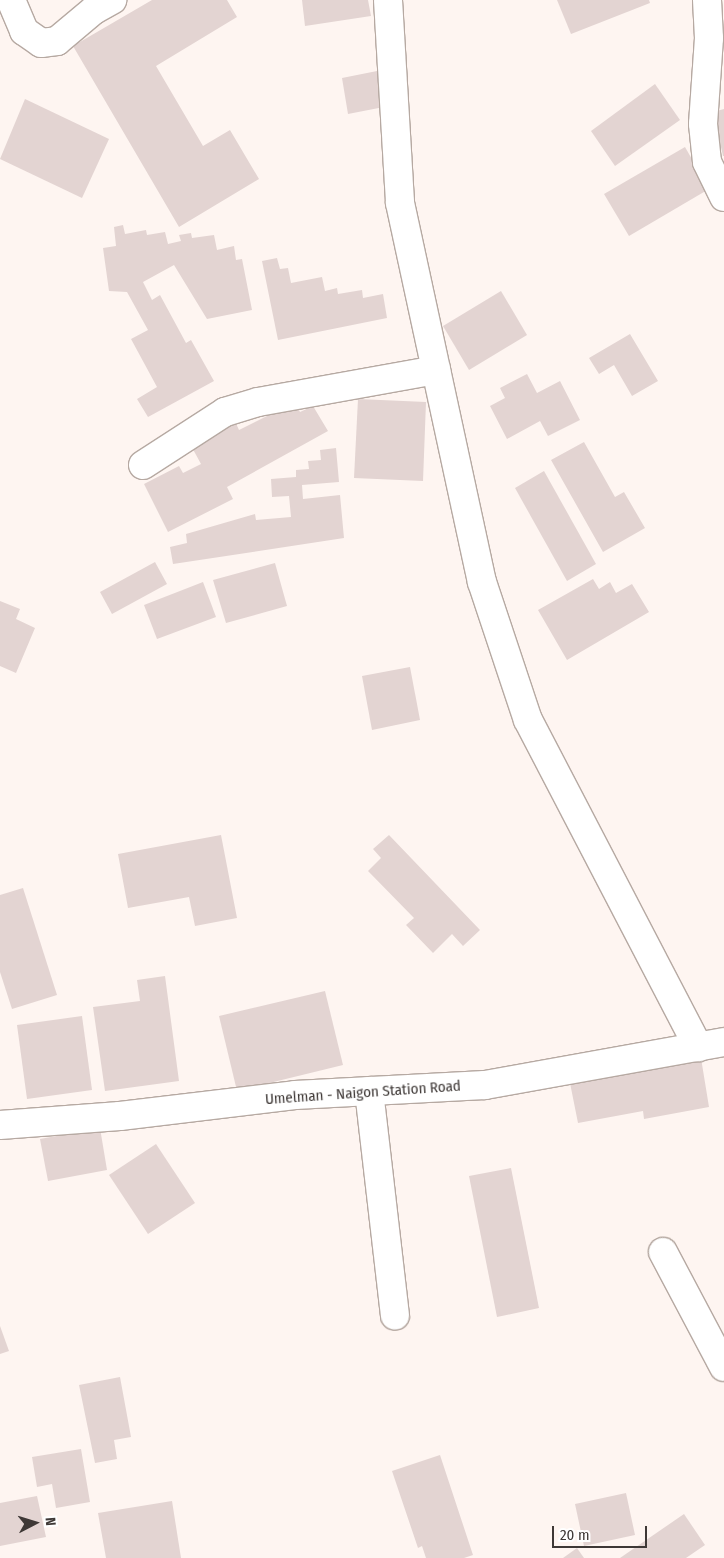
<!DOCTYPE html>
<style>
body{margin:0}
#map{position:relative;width:724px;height:1558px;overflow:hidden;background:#fef5f1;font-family:"Fira Sans Condensed",sans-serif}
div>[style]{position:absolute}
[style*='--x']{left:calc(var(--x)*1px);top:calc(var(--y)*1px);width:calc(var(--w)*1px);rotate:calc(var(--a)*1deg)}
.building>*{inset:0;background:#e3d4d2}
.roads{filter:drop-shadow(1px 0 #b6a9a2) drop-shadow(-1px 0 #b6a9a2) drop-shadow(0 1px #b6a9a2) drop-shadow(0 -1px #b6a9a2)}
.minor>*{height:28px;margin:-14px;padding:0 14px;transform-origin:14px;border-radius:14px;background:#fff}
span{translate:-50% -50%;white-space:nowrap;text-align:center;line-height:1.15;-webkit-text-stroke:4px #fff;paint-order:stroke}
.street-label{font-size:15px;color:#3e3836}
.north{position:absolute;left:10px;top:1498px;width:50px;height:50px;-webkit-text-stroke:4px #fff;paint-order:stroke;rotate:85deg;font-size:14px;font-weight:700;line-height:20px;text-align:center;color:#3e3836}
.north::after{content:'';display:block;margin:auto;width:18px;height:22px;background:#3e3836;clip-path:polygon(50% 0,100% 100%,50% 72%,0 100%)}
.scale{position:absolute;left:552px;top:1526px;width:95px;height:22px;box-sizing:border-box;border:2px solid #3e3836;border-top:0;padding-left:6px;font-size:15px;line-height:18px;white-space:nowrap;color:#3e3836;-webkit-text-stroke:4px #fff;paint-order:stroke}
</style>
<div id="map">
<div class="building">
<i style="clip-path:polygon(152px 0,227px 0,237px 17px,156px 66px,203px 146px,230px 130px,259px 179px,179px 227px,73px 46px)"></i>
<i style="clip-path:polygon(302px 0,368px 0,371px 16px,305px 26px)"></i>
<i style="clip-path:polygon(557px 0,649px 0,650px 3px,571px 34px)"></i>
<i style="clip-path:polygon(382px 70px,389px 106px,348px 114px,342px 78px)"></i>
<i style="clip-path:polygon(655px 84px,680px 120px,615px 166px,591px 131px)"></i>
<i style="clip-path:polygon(25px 99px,109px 139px,82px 198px,0 159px)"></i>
<i style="clip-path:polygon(724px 109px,724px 156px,723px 156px,713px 112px)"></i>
<i style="clip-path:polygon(685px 147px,709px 189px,629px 236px,604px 194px)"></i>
<i style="clip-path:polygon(123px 225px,125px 234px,146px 230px,147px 235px,165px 232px,168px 244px,181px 241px,179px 235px,191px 233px,192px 238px,214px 235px,217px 250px,234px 246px,236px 260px,242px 259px,252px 310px,207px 319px,174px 265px,143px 282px,152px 300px,160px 295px,186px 343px,191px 340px,214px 381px,148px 417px,137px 399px,157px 387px,131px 339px,148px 330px,127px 292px,109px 291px,103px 248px,116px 246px,114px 227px)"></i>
<i style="clip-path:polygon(277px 258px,280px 269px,288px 268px,291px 283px,322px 277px,325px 291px,337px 288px,338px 294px,362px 290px,363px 298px,383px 294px,387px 318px,278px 340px,262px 261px)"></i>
<i style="clip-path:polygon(501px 291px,527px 335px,469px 370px,443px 326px)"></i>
<i style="clip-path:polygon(630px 334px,658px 381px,632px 396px,614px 365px,599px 374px,589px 358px)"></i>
<i style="clip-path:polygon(527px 374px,537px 393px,560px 381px,580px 420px,548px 436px,540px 421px,507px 439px,490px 406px,505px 398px,500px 388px)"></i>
<i style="clip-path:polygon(358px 399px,426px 402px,423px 481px,354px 478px)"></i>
<i style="clip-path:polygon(295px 402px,300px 412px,313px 406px,328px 431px,227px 487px,233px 499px,168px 532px,144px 484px,179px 466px,183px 473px,201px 464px,189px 442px,234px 419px,239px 430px)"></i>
<i style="clip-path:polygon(584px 442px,615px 497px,624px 492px,645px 528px,603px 552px,551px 460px)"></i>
<i style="clip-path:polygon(336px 448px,339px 482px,302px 485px,303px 499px,340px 495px,344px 538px,173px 564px,170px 547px,187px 543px,186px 534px,255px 514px,256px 520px,291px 517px,289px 496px,272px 497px,271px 479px,296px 477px,296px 470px,309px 469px,308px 461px,321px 460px,320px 450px)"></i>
<i style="clip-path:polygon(544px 471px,596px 564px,567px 581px,515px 488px)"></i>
<i style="clip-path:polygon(155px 562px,167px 584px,112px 614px,100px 592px)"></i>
<i style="clip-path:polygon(275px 563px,287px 606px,226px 623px,213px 580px)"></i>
<i style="clip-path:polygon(593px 579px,599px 589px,610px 582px,616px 593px,632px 584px,649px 612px,567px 660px,538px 610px)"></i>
<i style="clip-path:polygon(203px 582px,216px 617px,157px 639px,144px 605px)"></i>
<i style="clip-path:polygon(0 601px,20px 609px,16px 619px,35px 628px,16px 673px,0 666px)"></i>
<i style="clip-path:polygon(410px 667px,420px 720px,372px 730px,362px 676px)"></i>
<i style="clip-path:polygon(221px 835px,237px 918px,195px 926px,189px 897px,128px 908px,118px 854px)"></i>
<i style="clip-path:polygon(389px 835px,480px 930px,463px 946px,452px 934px,433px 953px,406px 925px,414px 918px,368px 871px,381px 858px,373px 849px)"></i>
<i style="clip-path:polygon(23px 888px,57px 995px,12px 1009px,0 972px,0 895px)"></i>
<i style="clip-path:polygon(165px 976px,179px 1081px,105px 1091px,93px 1007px,140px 1001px,137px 980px)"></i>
<i style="clip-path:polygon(325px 991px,343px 1065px,237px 1091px,219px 1016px)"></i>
<i style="clip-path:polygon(82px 1016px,92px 1090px,27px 1099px,17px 1025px)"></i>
<i style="clip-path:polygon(701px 1058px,709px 1107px,644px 1119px,643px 1111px,578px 1123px,570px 1083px)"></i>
<i style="clip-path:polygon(100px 1128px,107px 1170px,48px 1181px,40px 1139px)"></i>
<i style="clip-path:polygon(156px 1144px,195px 1203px,148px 1234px,109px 1175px)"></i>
<i style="clip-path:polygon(511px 1168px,539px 1308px,497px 1317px,469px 1176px)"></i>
<i style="clip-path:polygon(0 1326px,9px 1351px,0 1354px)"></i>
<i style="clip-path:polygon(120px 1377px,131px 1437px,114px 1440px,117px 1459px,95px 1463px,79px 1385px)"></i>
<i style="clip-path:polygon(81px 1449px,90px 1502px,56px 1508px,52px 1484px,37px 1487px,32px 1457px)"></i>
<i style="clip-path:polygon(440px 1455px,473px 1555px,464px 1558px,426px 1558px,422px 1546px,418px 1548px,392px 1471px)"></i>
<i style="clip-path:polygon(626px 1493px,635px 1535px,584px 1546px,575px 1504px)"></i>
<i style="clip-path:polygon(37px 1496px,46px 1537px,0 1546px,0 1503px)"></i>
<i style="clip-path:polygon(172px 1501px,181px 1558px,106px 1558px,98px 1513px)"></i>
<i style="clip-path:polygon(684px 1514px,705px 1545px,686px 1558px,620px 1558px)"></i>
<i style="clip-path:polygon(577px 1548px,584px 1558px,563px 1558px)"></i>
</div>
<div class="roads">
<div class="minor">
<i style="--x:11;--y:0;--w:34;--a:67"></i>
<i style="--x:24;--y:31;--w:21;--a:35"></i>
<i style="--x:41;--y:43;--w:16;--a:-7"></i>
<i style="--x:57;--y:41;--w:48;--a:-40"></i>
<i style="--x:94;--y:10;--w:21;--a:-29"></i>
<i style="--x:388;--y:0;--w:203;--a:86.6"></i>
<i style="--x:400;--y:203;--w:388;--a:77.8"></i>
<i style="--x:482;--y:582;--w:145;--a:71.6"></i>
<i style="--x:528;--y:720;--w:369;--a:62.5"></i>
<i style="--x:707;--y:0;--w:38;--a:87"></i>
<i style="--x:709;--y:38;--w:86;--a:94"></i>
<i style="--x:703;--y:124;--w:38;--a:84"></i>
<i style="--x:707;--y:162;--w:39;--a:64"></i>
<i style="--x:143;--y:465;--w:98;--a:-32.9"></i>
<i style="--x:225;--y:412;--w:34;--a:-17"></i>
<i style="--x:258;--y:402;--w:181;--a:-10.2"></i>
<i style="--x:369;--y:1091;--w:226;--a:83.4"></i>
<i style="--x:0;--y:1125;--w:120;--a:-4.3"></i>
<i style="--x:120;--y:1116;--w:176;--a:-6.8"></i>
<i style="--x:295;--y:1095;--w:190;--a:-3"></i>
<i style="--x:485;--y:1085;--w:243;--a:-10.2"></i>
<i style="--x:663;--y:1252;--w:130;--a:62.1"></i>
</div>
</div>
<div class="street-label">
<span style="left:363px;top:1093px;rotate:-4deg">Umelman - Naigon Station Road</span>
</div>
<div class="north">N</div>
<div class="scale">20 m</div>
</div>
